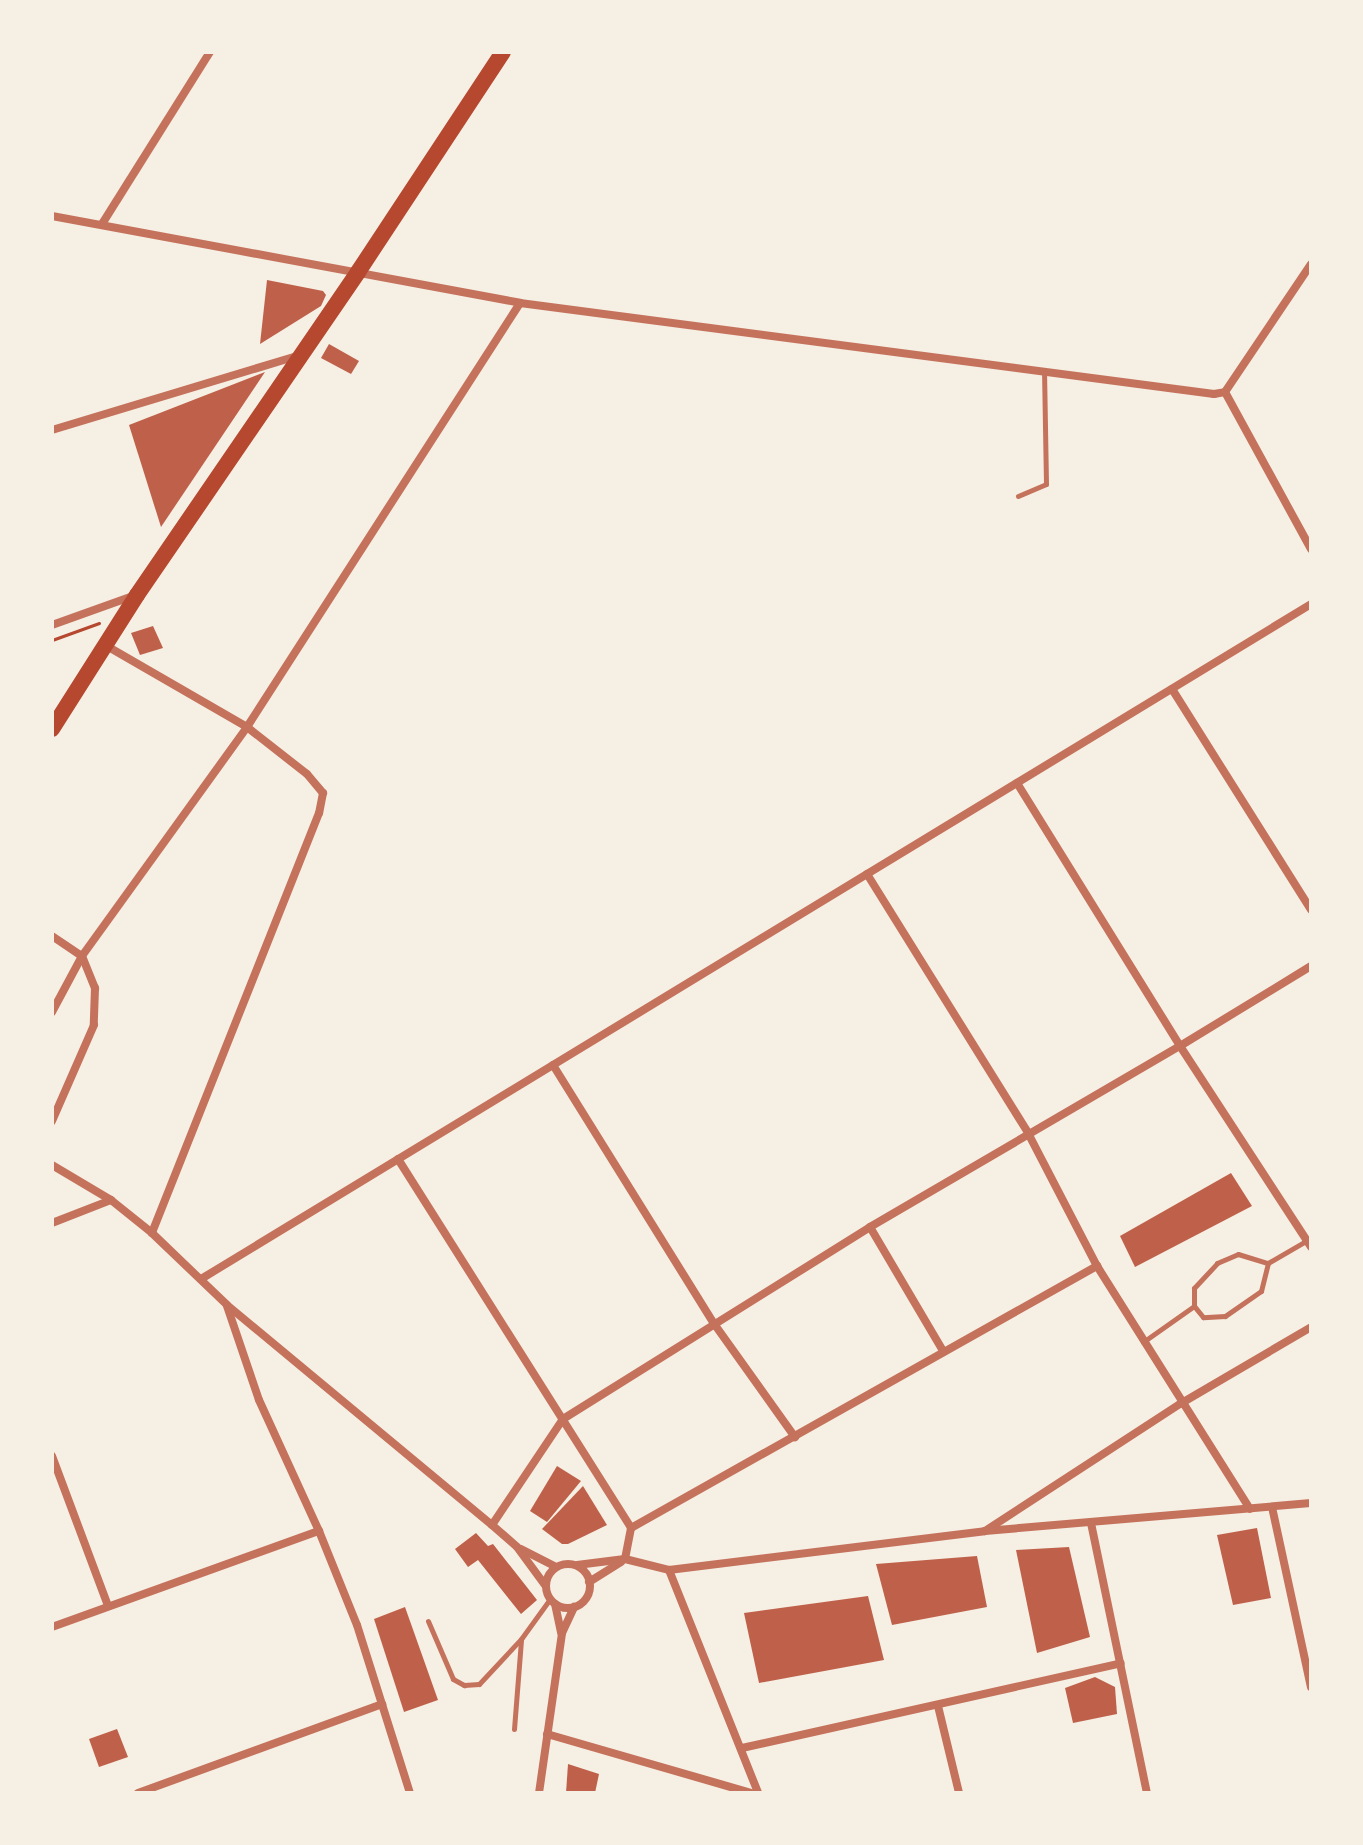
<!DOCTYPE html>
<style>
body{margin:0}
#map{position:relative;width:1363px;height:1845px;overflow:hidden;background:#f6efe4;font-family:"Alegreya Sans",sans-serif}
div>[style]{position:absolute}
[style*='--x']{left:calc(var(--x)*1px);top:calc(var(--y)*1px);width:calc(var(--w)*1px);rotate:calc(var(--a)*1deg)}
.building>*{inset:0;background:#bf614a}
.path>*{height:3px;margin:-1.5px;padding:0 1.5px;transform-origin:1.5px;border-radius:1.5px;background:#b5482f}
.service>*{height:5px;margin:-2.5px;padding:0 2.5px;transform-origin:2.5px;border-radius:2.5px;background:#c5725c}
.minor>*{height:8px;margin:-4px;padding:0 4px;transform-origin:4px;border-radius:4px;background:#c5725c}
.minor>.ring{margin:-4px;padding:0;box-sizing:content-box;background:none;border:8px solid #c5725c;border-radius:50%}
.primary>*{height:16px;margin:-8px;padding:0 8px;transform-origin:8px;border-radius:8px;background:#b5482f}
span{translate:-50% -50%;white-space:nowrap;text-align:center;line-height:1.15;-webkit-text-stroke:6px #f6efe4;paint-order:stroke}
.frame{position:absolute;inset:0;border:54px solid #f6efe4;pointer-events:none}
</style>
<div id="map">
<div class="building">
<i style="clip-path:polygon(267px 280px,323px 291px,326px 295px,321px 306px,260px 344px)"></i>
<i style="clip-path:polygon(329px 344px,359px 361px,351px 374px,321px 358px)"></i>
<i style="clip-path:polygon(265px 372px,161px 527px,129px 425px)"></i>
<i style="clip-path:polygon(153px 626px,163px 648px,140px 655px,131px 633px)"></i>
<i style="clip-path:polygon(1231px 1173px,1252px 1206px,1135px 1267px,1120px 1236px)"></i>
<i style="clip-path:polygon(557px 1466px,581px 1481px,547px 1522px,530px 1511px)"></i>
<i style="clip-path:polygon(583px 1486px,607px 1525px,568px 1544px,562px 1544px,542px 1529px)"></i>
<i style="clip-path:polygon(1257px 1528px,1271px 1598px,1233px 1605px,1217px 1535px)"></i>
<i style="clip-path:polygon(476px 1533px,488px 1546px,493px 1544px,537px 1600px,521px 1614px,478px 1560px,468px 1567px,455px 1549px)"></i>
<i style="clip-path:polygon(1069px 1547px,1090px 1637px,1037px 1653px,1016px 1550px)"></i>
<i style="clip-path:polygon(977px 1556px,987px 1607px,892px 1625px,876px 1564px)"></i>
<i style="clip-path:polygon(868px 1596px,884px 1660px,759px 1683px,744px 1613px)"></i>
<i style="clip-path:polygon(405px 1607px,438px 1700px,404px 1712px,374px 1619px)"></i>
<i style="clip-path:polygon(1095px 1677px,1115px 1687px,1117px 1714px,1073px 1723px,1065px 1688px)"></i>
<i style="clip-path:polygon(117px 1729px,128px 1757px,99px 1767px,89px 1739px)"></i>
<i style="clip-path:polygon(568px 1764px,599px 1774px,595px 1793px,566px 1793px)"></i>
</div>
<div class="path">
<i style="--x:52;--y:640;--w:50;--a:-19.9"></i>
</div>
<div class="service">
<i style="--x:1018;--y:496;--w:30;--a:-23"></i>
<i style="--x:1046;--y:484;--w:113;--a:-91"></i>
<i style="--x:1268;--y:1263;--w:29;--a:104"></i>
<i style="--x:1261;--y:1291;--w:44;--a:145.2"></i>
<i style="--x:1225;--y:1316;--w:22;--a:177"></i>
<i style="--x:1203;--y:1317;--w:14;--a:-129"></i>
<i style="--x:1194;--y:1306;--w:18;--a:-90"></i>
<i style="--x:1194;--y:1288;--w:34;--a:-47"></i>
<i style="--x:1217;--y:1263;--w:23;--a:-23"></i>
<i style="--x:1238;--y:1254;--w:31;--a:17"></i>
<i style="--x:1268;--y:1263;--w:44;--a:-30.1"></i>
<i style="--x:1143;--y:1342;--w:62;--a:-35.2"></i>
<i style="--x:428;--y:1621;--w:63;--a:66.7"></i>
<i style="--x:453;--y:1679;--w:13;--a:29"></i>
<i style="--x:464;--y:1685;--w:15;--a:-4"></i>
<i style="--x:479;--y:1684;--w:62;--a:-47"></i>
<i style="--x:521;--y:1639;--w:49;--a:-54.1"></i>
<i style="--x:514;--y:1729;--w:89;--a:-85.5"></i>
</div>
<div class="minor">
<i style="--x:52;--y:216;--w:476;--a:10.5"></i>
<i style="--x:520;--y:303;--w:700;--a:7.47"></i>
<i style="--x:1214;--y:394;--w:11;--a:-10"></i>
<i style="--x:102;--y:224;--w:203;--a:-57.9"></i>
<i style="--x:1225;--y:392;--w:179;--a:61.3"></i>
<i style="--x:1225;--y:392;--w:154;--a:-56.1"></i>
<i style="--x:52;--y:430;--w:256;--a:-16.8"></i>
<i style="--x:52;--y:625;--w:86;--a:-19.7"></i>
<i style="--x:105;--y:645;--w:164;--a:30"></i>
<i style="--x:247;--y:727;--w:76;--a:38.1"></i>
<i style="--x:307;--y:774;--w:25;--a:50"></i>
<i style="--x:323;--y:793;--w:20;--a:101"></i>
<i style="--x:319;--y:813;--w:452;--a:111.7"></i>
<i style="--x:1172;--y:689;--w:261;--a:57.8"></i>
<i style="--x:1017;--y:783;--w:309;--a:58.2"></i>
<i style="--x:1180;--y:1046;--w:240;--a:56.9"></i>
<i style="--x:867;--y:874;--w:305;--a:58.1"></i>
<i style="--x:1028;--y:1133;--w:150;--a:62.6"></i>
<i style="--x:1097;--y:1266;--w:287;--a:57.8"></i>
<i style="--x:52;--y:936;--w:36;--a:34"></i>
<i style="--x:82;--y:956;--w:35;--a:68"></i>
<i style="--x:95;--y:988;--w:37;--a:92"></i>
<i style="--x:94;--y:1025;--w:105;--a:113.6"></i>
<i style="--x:52;--y:1012;--w:64;--a:-61.8"></i>
<i style="--x:82;--y:956;--w:282;--a:-54.2"></i>
<i style="--x:247;--y:727;--w:504;--a:-57.22"></i>
<i style="--x:553;--y:1065;--w:306;--a:58.1"></i>
<i style="--x:715;--y:1325;--w:138;--a:54.5"></i>
<i style="--x:398;--y:1159;--w:436;--a:57.7"></i>
<i style="--x:52;--y:1165;--w:69;--a:30.7"></i>
<i style="--x:111;--y:1200;--w:53;--a:38.8"></i>
<i style="--x:152;--y:1233;--w:104;--a:43.8"></i>
<i style="--x:227;--y:1305;--w:344;--a:39.7"></i>
<i style="--x:492;--y:1525;--w:33;--a:41"></i>
<i style="--x:517;--y:1547;--w:47;--a:53.6"></i>
<i style="--x:52;--y:1223;--w:63;--a:-21.3"></i>
<i style="--x:870;--y:1227;--w:144;--a:59.5"></i>
<i style="--x:201;--y:1279;--w:1299;--a:-31.3"></i>
<i style="--x:227;--y:1306;--w:99;--a:71.2"></i>
<i style="--x:259;--y:1400;--w:144;--a:65.4"></i>
<i style="--x:319;--y:1531;--w:101;--a:68"></i>
<i style="--x:357;--y:1625;--w:176;--a:72.5"></i>
<i style="--x:52;--y:1456;--w:160;--a:69.5"></i>
<i style="--x:1272;--y:1507;--w:184;--a:77.8"></i>
<i style="--x:1091;--y:1523;--w:276;--a:78.3"></i>
<i style="--x:492;--y:1525;--w:128;--a:-56.2"></i>
<i style="--x:563;--y:1419;--w:362;--a:-32"></i>
<i style="--x:870;--y:1227;--w:359;--a:-30.3"></i>
<i style="--x:1180;--y:1046;--w:153;--a:-31.4"></i>
<i style="--x:985;--y:1531;--w:233;--a:-33.1"></i>
<i style="--x:1180;--y:1404;--w:152;--a:-30.4"></i>
<i style="--x:521;--y:1549;--w:39;--a:27"></i>
<i style="--x:625;--y:1559;--w:32;--a:-79"></i>
<i style="--x:631;--y:1528;--w:535;--a:-29.35"></i>
<i class="ring" style="left:546px;top:1564px;width:36px;height:36px"></i>
<i style="--x:577;--y:1565;--w:48;--a:-7.1"></i>
<i style="--x:625;--y:1559;--w:45;--a:14"></i>
<i style="--x:669;--y:1570;--w:318;--a:-7"></i>
<i style="--x:985;--y:1531;--w:327;--a:-4.9"></i>
<i style="--x:669;--y:1570;--w:240;--a:68.2"></i>
<i style="--x:589;--y:1582;--w:38;--a:-32"></i>
<i style="--x:555;--y:1604;--w:29;--a:78"></i>
<i style="--x:52;--y:1627;--w:284;--a:-19.8"></i>
<i style="--x:938;--y:1706;--w:89;--a:76.4"></i>
<i style="--x:547;--y:1734;--w:212;--a:16.1"></i>
<i style="--x:742;--y:1748;--w:388;--a:-12.6"></i>
<i style="--x:138;--y:1793;--w:260;--a:-20"></i>
<i style="--x:539;--y:1793;--w:162;--a:-81.8"></i>
<i style="--x:562;--y:1633;--w:29;--a:-65"></i>
</div>
<div class="primary">
<i style="--x:52;--y:729;--w:159;--a:-57.6"></i>
<i style="--x:137;--y:595;--w:391;--a:-55.6"></i>
<i style="--x:358;--y:272;--w:263;--a:-56.6"></i>
</div>
<div class="frame"></div>
</div>
